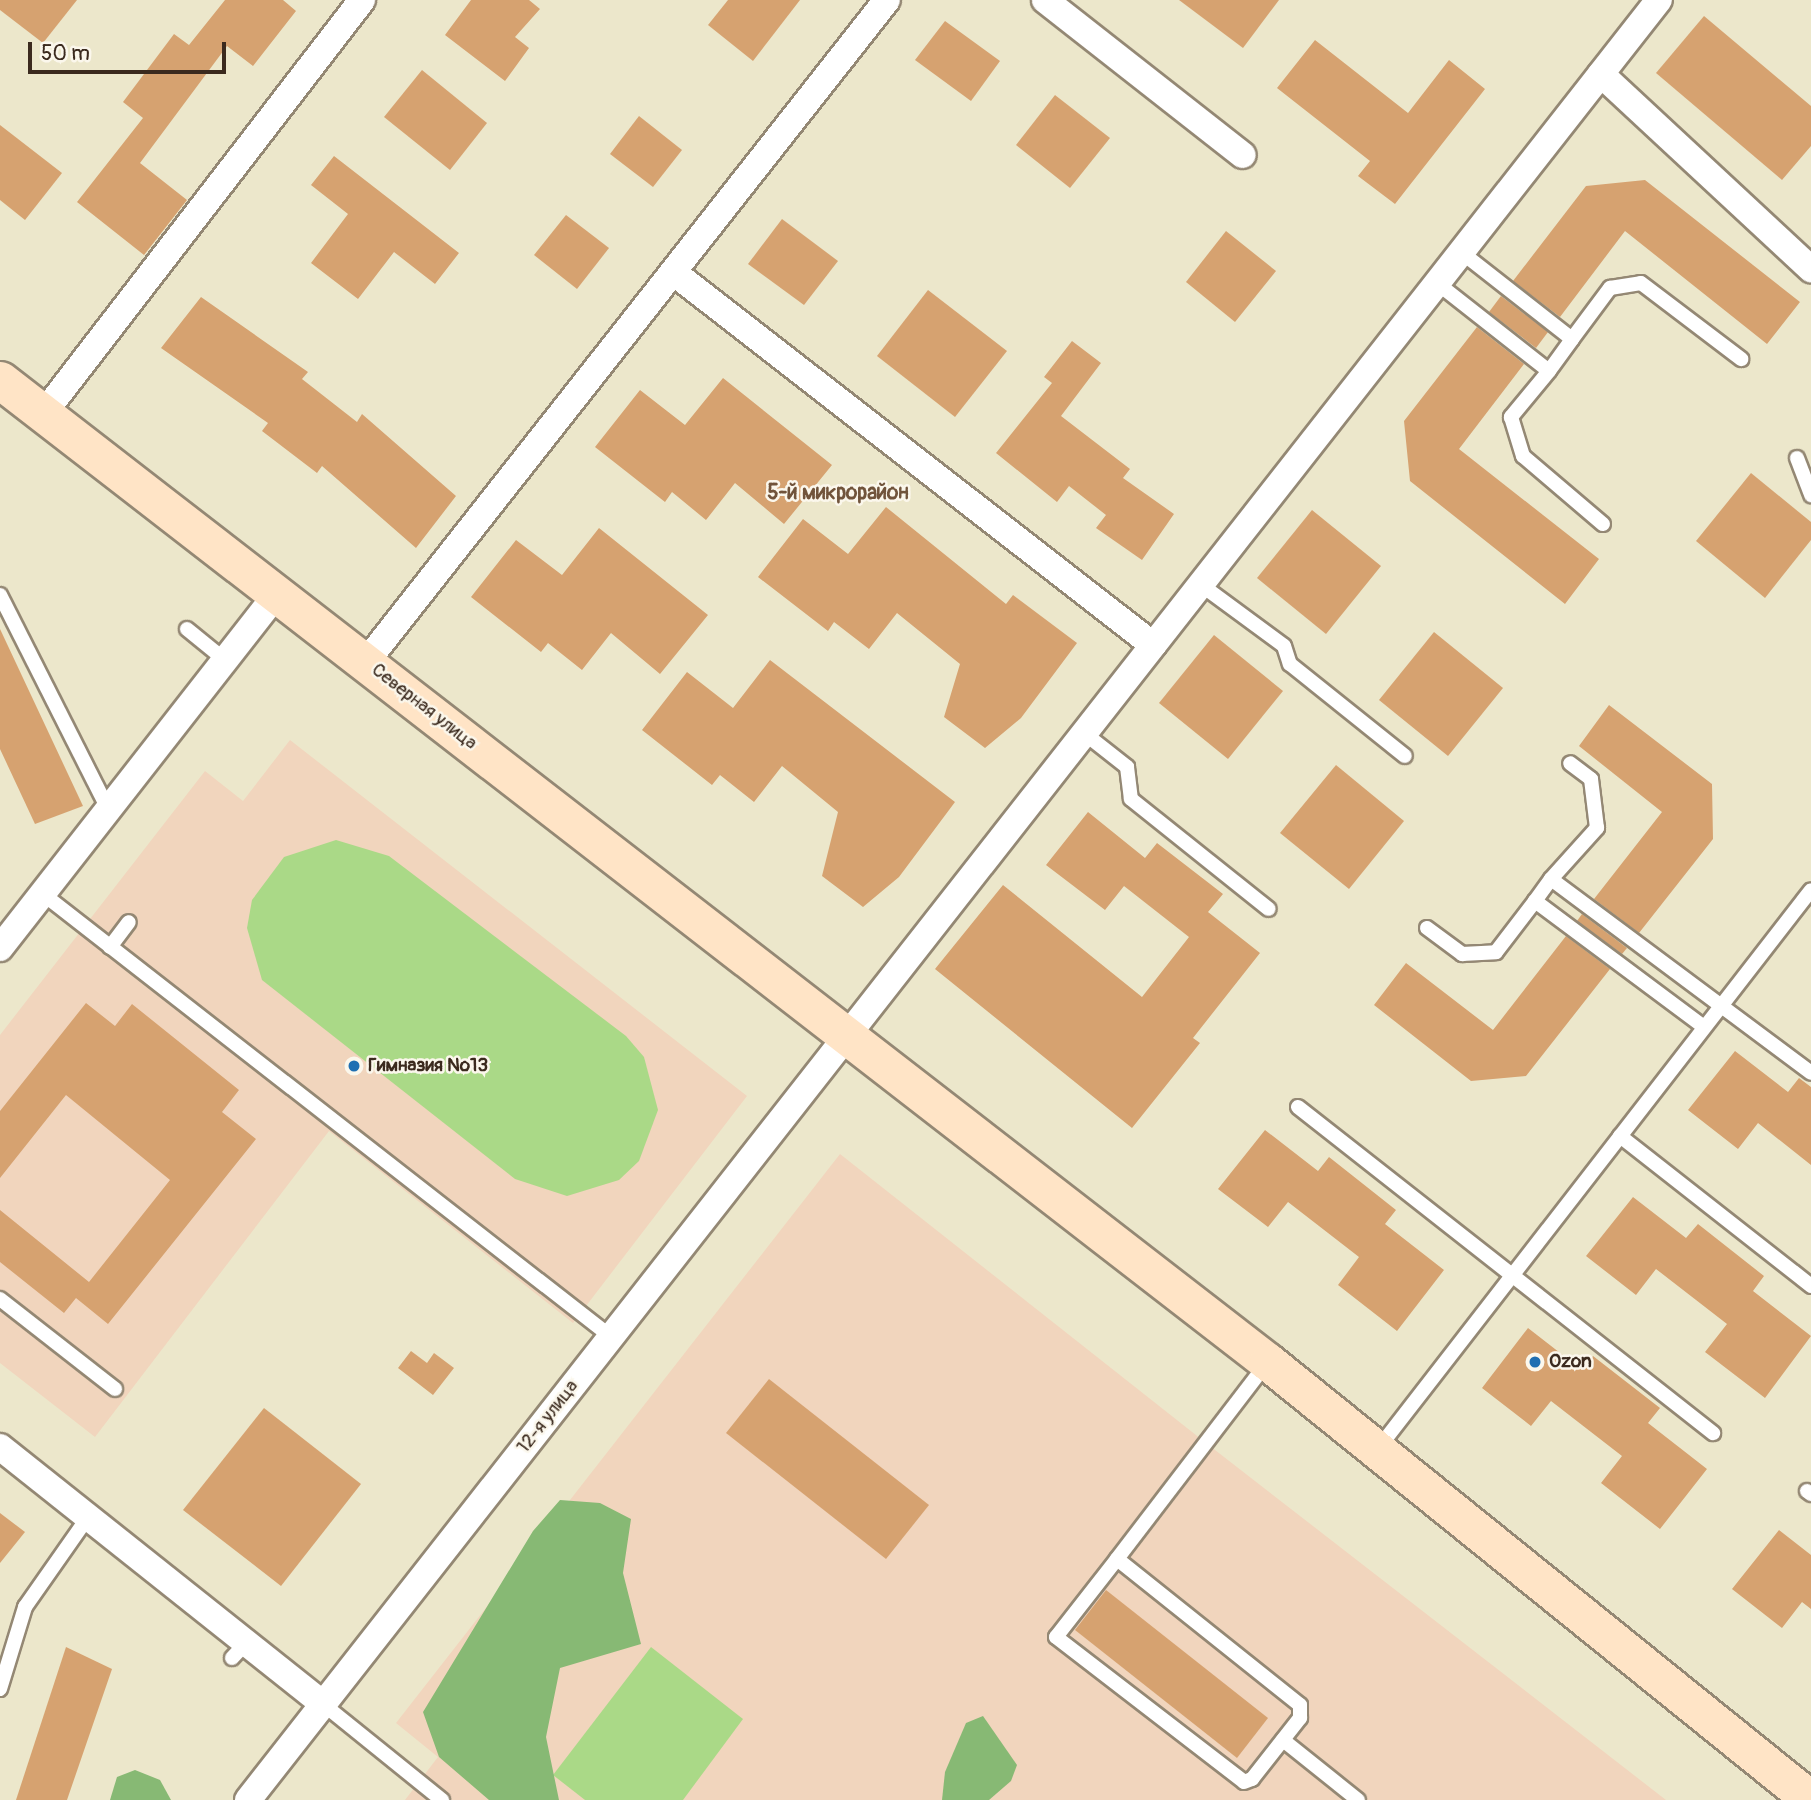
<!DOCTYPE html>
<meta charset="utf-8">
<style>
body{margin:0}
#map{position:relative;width:1811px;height:1800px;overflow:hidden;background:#ece7cb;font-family:Pangolin,sans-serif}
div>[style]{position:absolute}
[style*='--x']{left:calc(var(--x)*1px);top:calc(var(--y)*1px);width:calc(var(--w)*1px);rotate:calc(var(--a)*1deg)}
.built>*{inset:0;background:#f1d5bd}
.green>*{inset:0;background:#aad987}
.forest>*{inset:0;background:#87b974}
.building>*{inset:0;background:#d6a270}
.roads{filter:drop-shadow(2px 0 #948874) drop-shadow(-2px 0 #948874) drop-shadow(0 2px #948874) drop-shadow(0 -2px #948874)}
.lane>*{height:14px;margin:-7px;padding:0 7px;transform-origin:7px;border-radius:7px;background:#fff}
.street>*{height:26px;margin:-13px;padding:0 13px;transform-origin:13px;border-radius:13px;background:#fff}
.secondary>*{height:37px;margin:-18.5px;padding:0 18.5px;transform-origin:18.5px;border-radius:18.5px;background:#ffe4c6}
.dots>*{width:19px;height:19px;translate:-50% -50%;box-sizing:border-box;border:4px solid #fbf7ec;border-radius:50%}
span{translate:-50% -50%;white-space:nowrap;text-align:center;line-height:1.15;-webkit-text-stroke:5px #fbf7ec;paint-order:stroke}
.street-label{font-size:19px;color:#3b2a1e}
.poi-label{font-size:19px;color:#3b2a1e;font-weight:700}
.left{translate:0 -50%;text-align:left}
.neighbourhood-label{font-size:21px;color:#71543b;font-weight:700}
.scale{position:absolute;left:28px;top:42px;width:198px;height:32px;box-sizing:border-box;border:4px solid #3b2a1e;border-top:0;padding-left:9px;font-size:21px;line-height:24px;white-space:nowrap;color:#3b2a1e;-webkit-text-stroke:5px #fbf7ec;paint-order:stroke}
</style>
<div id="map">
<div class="built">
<i style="clip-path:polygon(290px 740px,747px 1096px,573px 1323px,329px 1131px,95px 1437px,0 1363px,0 1035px,205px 771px,243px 801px)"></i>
<i style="clip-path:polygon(840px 1154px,1206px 1443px,1666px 1800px,405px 1800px,438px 1757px,396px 1723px)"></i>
</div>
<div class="green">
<i style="clip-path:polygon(336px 840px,389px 856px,626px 1036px,644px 1057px,658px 1110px,639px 1161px,619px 1180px,567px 1196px,515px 1179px,262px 980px,247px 928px,252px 900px,284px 857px)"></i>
<i style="clip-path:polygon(651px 1647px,743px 1719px,683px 1800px,585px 1800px,553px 1775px)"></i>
</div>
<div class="forest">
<i style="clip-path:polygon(560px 1500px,600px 1503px,631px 1519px,623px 1573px,641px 1644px,560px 1668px,546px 1737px,559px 1800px,489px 1800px,439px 1757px,423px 1712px,533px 1531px)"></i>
<i style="clip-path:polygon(983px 1716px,1017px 1765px,1011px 1781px,989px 1800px,942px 1800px,945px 1772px,966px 1723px)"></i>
<i style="clip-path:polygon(135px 1770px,160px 1780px,171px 1800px,110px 1800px,117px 1777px)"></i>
</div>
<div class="building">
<i style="clip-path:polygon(0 0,77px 0,43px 43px,0 10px)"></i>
<i style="clip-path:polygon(225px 0,283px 0,296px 11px,253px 66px,227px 46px,140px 163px,187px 200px,144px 255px,77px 202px,143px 118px,123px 102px,174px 34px,189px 45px)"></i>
<i style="clip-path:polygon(471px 0,529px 0,540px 9px,515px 37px,529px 48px,505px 81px,445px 35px)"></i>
<i style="clip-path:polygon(728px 0,800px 0,753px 61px,708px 25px)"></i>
<i style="clip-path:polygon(1179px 0,1279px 0,1243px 48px)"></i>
<i style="clip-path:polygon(1704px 16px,1811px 106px,1811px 146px,1782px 180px,1656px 73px)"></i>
<i style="clip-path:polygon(945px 21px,1000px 61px,971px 101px,915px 60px)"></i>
<i style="clip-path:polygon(1315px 40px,1408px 113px,1449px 60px,1485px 89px,1395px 204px,1358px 176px,1370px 161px,1277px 88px)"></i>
<i style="clip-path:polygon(422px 70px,487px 123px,450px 170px,384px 117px)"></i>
<i style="clip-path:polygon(1055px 95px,1110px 138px,1070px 188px,1016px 145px)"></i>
<i style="clip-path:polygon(639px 116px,682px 150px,653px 187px,610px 154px)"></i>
<i style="clip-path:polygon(0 125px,62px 173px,25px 220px,0 200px)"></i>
<i style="clip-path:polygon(334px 156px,459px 253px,435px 284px,394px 252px,358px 299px,311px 263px,348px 214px,311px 185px)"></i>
<i style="clip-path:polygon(1645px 180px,1800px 302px,1767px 344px,1625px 231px,1560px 317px,1513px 281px,1586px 186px)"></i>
<i style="clip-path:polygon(566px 215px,609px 248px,577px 289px,534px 255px)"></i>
<i style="clip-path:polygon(782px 219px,838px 261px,804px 305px,748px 264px)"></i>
<i style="clip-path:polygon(1226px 231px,1276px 271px,1235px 322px,1186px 282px)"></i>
<i style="clip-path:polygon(928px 290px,1007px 351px,955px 417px,877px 356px)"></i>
<i style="clip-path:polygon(1501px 296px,1548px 332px,1536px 348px,1489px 312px)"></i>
<i style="clip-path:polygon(201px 297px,308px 372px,302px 379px,357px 422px,362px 414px,456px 496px,416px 548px,322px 466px,317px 473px,262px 431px,268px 423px,161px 348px)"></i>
<i style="clip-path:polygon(1477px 327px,1524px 364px,1459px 449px,1599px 559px,1565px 604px,1410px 481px,1404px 421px)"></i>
<i style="clip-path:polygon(1072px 341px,1101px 363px,1061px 416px,1130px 469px,1123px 478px,1174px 514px,1142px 560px,1096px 528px,1106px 515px,1069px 486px,1057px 502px,996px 453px,1052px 383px,1044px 377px)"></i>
<i style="clip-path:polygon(723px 378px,832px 465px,784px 524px,735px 483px,706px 520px,672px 492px,665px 502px,595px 447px,640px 390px,685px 425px)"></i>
<i style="clip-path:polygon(1751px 473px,1811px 522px,1811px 540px,1765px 598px,1696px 541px)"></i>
<i style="clip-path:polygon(886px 507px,1006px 604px,1013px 595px,1077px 643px,1021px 718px,985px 748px,944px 717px,960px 664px,897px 613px,869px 649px,834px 622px,828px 631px,758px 577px,803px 519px,848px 554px)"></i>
<i style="clip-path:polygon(1312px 510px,1381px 566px,1326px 634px,1257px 578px)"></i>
<i style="clip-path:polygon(599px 528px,708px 615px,660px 674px,611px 633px,582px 670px,548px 643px,541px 652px,471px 597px,516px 540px,562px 575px)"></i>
<i style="clip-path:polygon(0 629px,83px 806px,35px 824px,0 749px)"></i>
<i style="clip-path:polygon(1434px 632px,1503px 688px,1448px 756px,1379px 700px)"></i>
<i style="clip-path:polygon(1214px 635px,1283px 691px,1228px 759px,1159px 703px)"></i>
<i style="clip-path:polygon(770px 660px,955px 802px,899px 877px,863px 907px,822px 876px,838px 812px,782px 766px,754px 802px,720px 775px,712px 785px,642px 730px,687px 672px,733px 708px)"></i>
<i style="clip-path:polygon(1609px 705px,1712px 784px,1713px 839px,1639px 933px,1594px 899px,1662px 812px,1579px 746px)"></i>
<i style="clip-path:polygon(1336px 765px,1404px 821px,1349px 889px,1280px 833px)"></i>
<i style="clip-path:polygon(1088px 812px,1145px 858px,1157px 843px,1223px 894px,1208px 912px,1260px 953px,1193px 1038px,1200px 1043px,1132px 1128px,935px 969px,1003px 885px,1142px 997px,1189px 937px,1124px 886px,1105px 910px,1046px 865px)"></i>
<i style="clip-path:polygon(1582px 914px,1627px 948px,1622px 954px,1577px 921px)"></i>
<i style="clip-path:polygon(1566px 936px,1610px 969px,1526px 1076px,1471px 1081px,1374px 1005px,1406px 963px,1493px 1030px)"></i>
<i style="clip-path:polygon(86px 1003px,115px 1026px,132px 1004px,239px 1090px,222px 1112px,256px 1139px,108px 1324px,76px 1298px,64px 1313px,0 1262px,0 1210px,89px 1282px,170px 1180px,66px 1095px,0 1178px,0 1111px)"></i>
<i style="clip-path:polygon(1735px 1051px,1788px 1092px,1799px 1078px,1811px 1087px,1811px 1165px,1758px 1123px,1738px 1149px,1688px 1110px)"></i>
<i style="clip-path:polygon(1265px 1130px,1318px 1171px,1329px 1157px,1396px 1210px,1385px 1224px,1444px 1270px,1397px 1331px,1338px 1285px,1359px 1257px,1288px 1202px,1268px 1227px,1218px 1189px)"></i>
<i style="clip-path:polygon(1633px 1197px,1686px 1238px,1698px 1224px,1764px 1276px,1753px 1291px,1811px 1336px,1765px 1398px,1705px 1352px,1727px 1324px,1656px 1269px,1636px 1295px,1586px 1256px)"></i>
<i style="clip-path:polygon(1528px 1328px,1582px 1370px,1593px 1356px,1660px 1408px,1648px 1423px,1707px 1469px,1660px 1529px,1601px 1483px,1622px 1456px,1551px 1401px,1531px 1426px,1482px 1388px)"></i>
<i style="clip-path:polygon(411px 1351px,427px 1363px,434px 1353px,454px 1368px,433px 1395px,398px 1368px)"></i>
<i style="clip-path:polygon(769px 1379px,929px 1505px,886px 1559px,726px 1433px)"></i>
<i style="clip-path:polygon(264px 1408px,361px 1484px,281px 1586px,183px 1510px)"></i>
<i style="clip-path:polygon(0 1513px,25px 1532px,0 1563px)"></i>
<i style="clip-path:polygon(1779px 1530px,1811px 1555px,1811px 1609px,1802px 1602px,1782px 1628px,1732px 1589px)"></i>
<i style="clip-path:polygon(1106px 1590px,1268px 1718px,1237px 1758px,1075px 1630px)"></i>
<i style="clip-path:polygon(66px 1647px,112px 1669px,67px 1800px,16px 1800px)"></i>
</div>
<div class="roads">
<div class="lane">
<i style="--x:1461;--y:252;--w:141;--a:38.1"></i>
<i style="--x:1572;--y:339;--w:64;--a:-53.3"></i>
<i style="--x:1610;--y:288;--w:31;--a:-9"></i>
<i style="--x:1641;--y:283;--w:126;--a:37.2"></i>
<i style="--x:1437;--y:283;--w:142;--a:38.2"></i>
<i style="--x:1549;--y:371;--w:60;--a:129.6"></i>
<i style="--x:1511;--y:417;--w:41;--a:72.9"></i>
<i style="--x:1523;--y:456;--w:105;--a:40.4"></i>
<i style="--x:1549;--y:371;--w:39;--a:-54"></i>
<i style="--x:1797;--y:458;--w:40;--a:69"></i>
<i style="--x:1200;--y:584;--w:104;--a:36.4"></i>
<i style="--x:1284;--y:646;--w:19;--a:72"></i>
<i style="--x:1290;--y:664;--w:147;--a:38.7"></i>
<i style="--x:0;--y:595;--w:242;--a:63.2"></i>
<i style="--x:187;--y:629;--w:49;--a:39.2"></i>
<i style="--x:1084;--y:733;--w:55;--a:38.3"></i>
<i style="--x:1127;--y:767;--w:32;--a:83"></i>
<i style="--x:1131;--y:799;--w:176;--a:38.6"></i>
<i style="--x:1551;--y:879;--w:69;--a:-48"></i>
<i style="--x:1597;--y:828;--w:49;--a:-97"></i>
<i style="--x:1591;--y:779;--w:26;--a:-143"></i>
<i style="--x:43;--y:894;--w:719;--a:37.94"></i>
<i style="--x:1427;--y:928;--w:44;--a:36.6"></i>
<i style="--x:1462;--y:954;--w:34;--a:-3"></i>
<i style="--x:1496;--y:952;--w:64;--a:-52.6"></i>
<i style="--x:110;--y:947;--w:31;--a:-53"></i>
<i style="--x:1704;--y:1027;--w:211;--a:-143.3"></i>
<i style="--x:1535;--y:901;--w:27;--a:-54"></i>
<i style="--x:1551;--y:879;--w:324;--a:36.7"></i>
<i style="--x:1298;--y:1107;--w:528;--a:38.15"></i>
<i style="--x:1620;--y:1136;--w:243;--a:38.1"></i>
<i style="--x:0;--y:1299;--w:146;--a:38"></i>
<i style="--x:1377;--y:1450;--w:708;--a:-52.22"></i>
<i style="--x:1807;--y:1491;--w:5;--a:37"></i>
<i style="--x:1117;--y:1559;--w:99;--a:128"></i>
<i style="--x:1056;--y:1637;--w:237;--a:37.6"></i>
<i style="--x:1244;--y:1782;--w:9;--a:-21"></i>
<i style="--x:1252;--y:1779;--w:78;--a:-51.8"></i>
<i style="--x:1300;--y:1718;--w:13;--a:-90"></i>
<i style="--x:1300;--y:1705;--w:234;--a:-141.4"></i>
<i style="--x:1117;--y:1559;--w:247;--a:-52.6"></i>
<i style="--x:232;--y:1658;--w:21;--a:-47"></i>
<i style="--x:0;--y:1689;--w:86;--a:-73"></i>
<i style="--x:25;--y:1607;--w:110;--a:-55"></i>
<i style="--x:323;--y:1704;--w:153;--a:38.9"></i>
<i style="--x:1283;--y:1740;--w:96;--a:38.7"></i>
</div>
<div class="street">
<i style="--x:1045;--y:0;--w:251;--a:38.1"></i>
<i style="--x:1601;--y:74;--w:287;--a:42.9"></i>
<i style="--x:673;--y:272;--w:608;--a:37.85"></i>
<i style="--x:44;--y:413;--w:521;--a:-52.4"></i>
<i style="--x:366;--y:662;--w:842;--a:-51.8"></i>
<i style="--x:0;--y:948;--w:450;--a:-52"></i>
<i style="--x:0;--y:1447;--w:413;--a:38.5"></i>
<i style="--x:248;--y:1800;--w:2287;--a:-51.91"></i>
</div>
<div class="secondary">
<i style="--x:0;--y:380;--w:1604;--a:37.76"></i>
<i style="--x:1268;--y:1362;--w:698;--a:38.89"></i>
</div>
</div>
<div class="dots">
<i style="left:354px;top:1066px;background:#1f6fb2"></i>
<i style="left:1535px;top:1362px;background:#1f6fb2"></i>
</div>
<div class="street-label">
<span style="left:424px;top:707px;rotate:38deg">Северная улица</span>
<span style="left:548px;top:1417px;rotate:-52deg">12-я улица</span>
</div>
<div class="poi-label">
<span class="left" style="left:368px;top:1066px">Гимназия №13</span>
<span class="left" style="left:1549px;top:1362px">Ozon</span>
</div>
<div class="neighbourhood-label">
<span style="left:838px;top:493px">5-й микрорайон</span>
</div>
<div class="scale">50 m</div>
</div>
